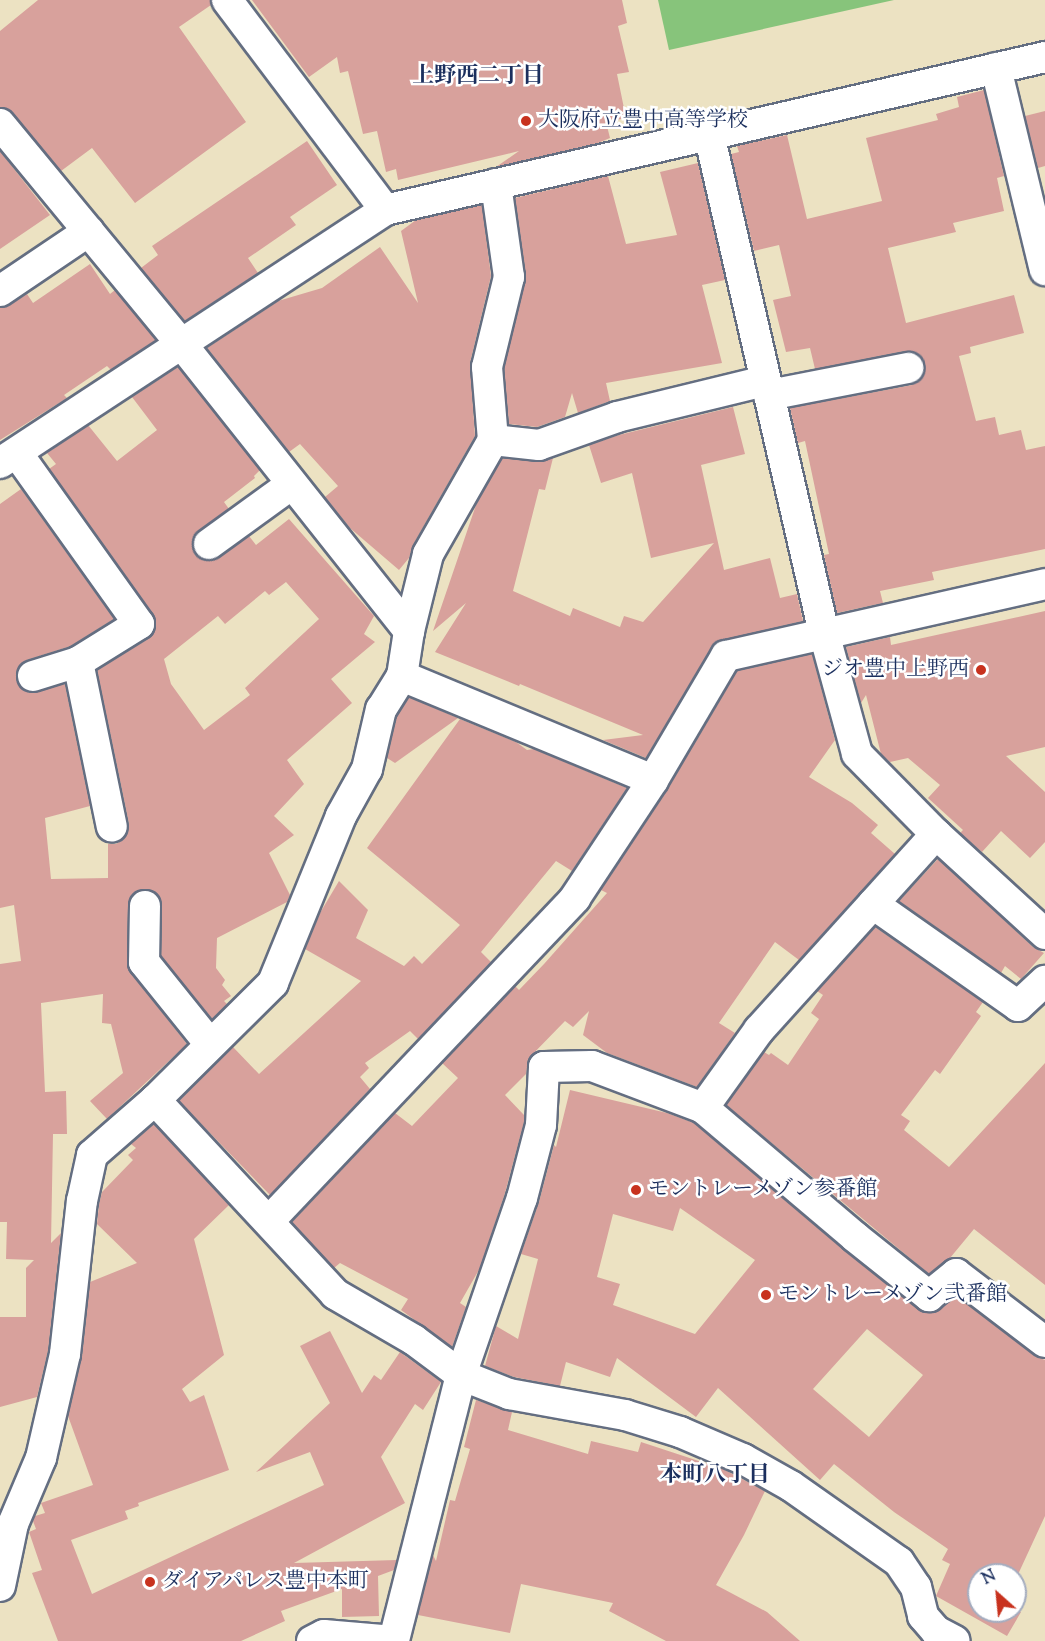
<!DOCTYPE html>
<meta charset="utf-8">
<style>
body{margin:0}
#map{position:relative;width:1045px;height:1641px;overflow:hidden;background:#ece2c2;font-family:"Sorts Mill Goudy","Noto Serif JP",serif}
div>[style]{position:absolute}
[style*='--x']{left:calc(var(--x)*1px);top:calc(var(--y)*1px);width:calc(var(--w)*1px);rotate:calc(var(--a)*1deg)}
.green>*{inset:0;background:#87c47b}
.building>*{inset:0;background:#d8a19c}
.roads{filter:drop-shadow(2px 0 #646e81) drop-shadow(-2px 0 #646e81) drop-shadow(0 2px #646e81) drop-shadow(0 -2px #646e81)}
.minor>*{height:30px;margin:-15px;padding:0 15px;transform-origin:15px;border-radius:15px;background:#fff}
.dots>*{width:16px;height:16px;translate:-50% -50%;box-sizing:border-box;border:3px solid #fff;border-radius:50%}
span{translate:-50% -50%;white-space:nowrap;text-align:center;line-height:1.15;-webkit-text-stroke:5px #fff;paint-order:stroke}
.poi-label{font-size:21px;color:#1b2f5e}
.left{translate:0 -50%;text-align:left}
.right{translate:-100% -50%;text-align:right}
.neighbourhood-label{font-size:22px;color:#1b2f5e;font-weight:700}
.north{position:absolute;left:967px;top:1563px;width:60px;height:60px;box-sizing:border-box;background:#fff;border:2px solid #a4acbf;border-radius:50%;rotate:333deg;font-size:16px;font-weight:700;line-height:24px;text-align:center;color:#1b2f5e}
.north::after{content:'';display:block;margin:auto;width:21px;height:27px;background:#c8321e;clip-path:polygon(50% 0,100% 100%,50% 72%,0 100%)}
</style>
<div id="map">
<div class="green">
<i style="clip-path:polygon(658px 0,894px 0,669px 50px)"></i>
</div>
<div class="building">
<i style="clip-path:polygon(38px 0,210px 0,211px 5px,179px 27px,246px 122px,135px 203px,92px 148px,61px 171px,13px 113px,0 107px,0 31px)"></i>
<i style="clip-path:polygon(252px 0,622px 0,627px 23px,618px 26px,629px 72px,617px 74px,626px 118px,606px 122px,610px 138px,598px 143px,496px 167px,519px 151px,398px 180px,396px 169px,386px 172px,377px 131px,363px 134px,348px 71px,340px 73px,337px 57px,309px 77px)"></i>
<i style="clip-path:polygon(984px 90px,1004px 176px,997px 178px,1004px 211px,953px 223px,956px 232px,888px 248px,906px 323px,1014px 295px,1024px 333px,970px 347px,971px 353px,959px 356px,976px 421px,995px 417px,999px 435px,1021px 430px,1026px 450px,1045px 446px,1045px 549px,932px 572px,934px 580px,880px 591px,883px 603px,837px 613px,824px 555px,829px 554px,805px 441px,798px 443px,790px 408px,912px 385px,924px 374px,925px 364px,921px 356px,905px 351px,815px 369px,810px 348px,786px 352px,773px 300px,791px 296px,779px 245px,754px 251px,731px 154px,739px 152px,737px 146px,787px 135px,807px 219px,882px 201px,866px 138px,938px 120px,936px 114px,959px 107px,957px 97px)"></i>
<i style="clip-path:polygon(1045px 111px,1045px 166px,1038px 168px,1025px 116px)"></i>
<i style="clip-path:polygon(307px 141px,337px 185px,290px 217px,296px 225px,248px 258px,258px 273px,185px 321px,141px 268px,158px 255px,152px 246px)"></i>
<i style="clip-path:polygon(0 151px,50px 215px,0 249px)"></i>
<i style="clip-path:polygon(698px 163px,725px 280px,702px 285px,722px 363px,606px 383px,610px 401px,578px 413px,572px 393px,565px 417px,537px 427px,509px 424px,504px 368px,526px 275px,515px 198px,608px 176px,626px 244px,677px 235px,660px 172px)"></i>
<i style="clip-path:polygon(482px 205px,491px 276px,470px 363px,475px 436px,413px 545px,409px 558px,399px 570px,350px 528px,325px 497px,338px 486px,300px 444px,289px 452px,207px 348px,278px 301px,322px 288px,380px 247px,418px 303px,401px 231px,416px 220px)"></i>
<i style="clip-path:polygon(90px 264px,110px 294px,115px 290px,156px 340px,111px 370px,107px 366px,64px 395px,67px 398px,0 440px,0 308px,10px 305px,27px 294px,33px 303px)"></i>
<i style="clip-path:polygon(evenodd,178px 367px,260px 470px,254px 476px,255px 478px,224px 502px,229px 509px,194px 536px,192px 545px,195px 555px,203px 560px,211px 561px,249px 536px,256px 545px,289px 519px,374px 616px,364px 634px,375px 642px,331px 679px,352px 703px,287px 760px,304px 784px,274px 816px,294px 835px,269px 853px,290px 895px,287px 902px,217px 938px,216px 968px,225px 980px,222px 985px,231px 996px,224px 1001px,227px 1004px,212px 1019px,161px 956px,162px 906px,160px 897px,146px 889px,136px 891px,130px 898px,128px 906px,127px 962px,131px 973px,187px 1044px,107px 1119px,90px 1101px,123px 1073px,111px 1024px,102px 1023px,103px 994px,41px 1003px,45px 1092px,66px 1091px,67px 1134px,53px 1134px,51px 1243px,61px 1233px,48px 1351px,37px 1397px,0 1407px,0 1317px,26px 1317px,26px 1268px,34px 1260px,6px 1259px,7px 1222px,0 1222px,0 964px,21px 961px,14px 905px,0 908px,0 504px,21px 489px,114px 619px,71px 646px,27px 660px,20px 665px,16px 673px,17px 682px,29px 693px,65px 684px,90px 806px,45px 818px,51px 879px,108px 878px,108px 844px,116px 844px,124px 839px,129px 824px,97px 670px,148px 639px,155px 631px,156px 622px,153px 614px,49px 469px,56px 464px,47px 453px,88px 425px,117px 461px,157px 430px,132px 397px,178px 367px,286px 582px,319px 619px,245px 688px,250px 695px,204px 730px,171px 684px,164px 659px,218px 616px,225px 624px,265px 591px,269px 595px,286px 582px)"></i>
<i style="clip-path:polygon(733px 407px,745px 454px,701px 465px,724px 570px,770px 558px,780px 598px,797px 594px,803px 621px,715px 642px,646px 758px,603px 740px,643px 735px,520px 684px,519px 686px,435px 652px,466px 603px,433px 631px,476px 505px,502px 458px,538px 462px,553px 458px,545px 490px,539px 489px,513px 591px,570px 616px,573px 608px,620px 627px,624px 616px,643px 622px,714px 543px,651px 558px,632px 473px,601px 483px,589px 445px,619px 435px)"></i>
<i style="clip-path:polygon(1045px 611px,1045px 747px,1006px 756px,1045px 792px,1045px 842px,1030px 858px,1001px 831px,982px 852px,960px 833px,963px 830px,928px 798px,940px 785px,908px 758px,890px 762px,881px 754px,866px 695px,861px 703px,846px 647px,890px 637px,891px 645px)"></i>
<i style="clip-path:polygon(812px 654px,835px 740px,809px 777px,852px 803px,878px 825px,871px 833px,895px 854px,799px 960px,775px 942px,719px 1023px,735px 1033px,697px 1087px,607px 1053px,583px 1035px,589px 1011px,573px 1027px,565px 1021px,528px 1059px,526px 1074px,505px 1095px,524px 1115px,524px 1122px,505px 1193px,480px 1268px,460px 1303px,466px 1307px,452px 1347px,401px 1310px,408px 1299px,340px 1263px,334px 1268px,292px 1222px,395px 1113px,412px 1126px,458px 1078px,442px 1063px,515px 986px,519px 990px,544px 964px,607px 893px,601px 890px,667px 790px,737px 671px)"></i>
<i style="clip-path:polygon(409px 697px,458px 718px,395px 763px,387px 758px,397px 716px)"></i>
<i style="clip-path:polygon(460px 719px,516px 742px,527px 750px,534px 749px,627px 788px,572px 871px,556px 861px,481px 952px,491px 962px,418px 1039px,410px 1031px,365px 1063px,369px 1068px,360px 1077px,370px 1089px,270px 1195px,179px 1101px,233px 1047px,259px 1074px,361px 981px,305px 949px,320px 913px,339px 881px,368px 910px,356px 938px,404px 966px,414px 956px,422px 964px,460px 925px,367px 848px)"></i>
<i style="clip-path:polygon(938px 859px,1033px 947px,1044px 953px,1021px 979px,1005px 966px,1001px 973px,899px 901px)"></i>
<i style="clip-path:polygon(875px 927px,983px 1002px,976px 1012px,981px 1016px,940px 1074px,935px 1070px,901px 1115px,910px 1121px,904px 1130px,949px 1167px,1045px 1063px,1045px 1285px,974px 1229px,950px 1258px,929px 1274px,726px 1105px,764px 1052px,769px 1055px,771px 1053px,788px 1065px,819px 1019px,811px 1013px,823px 995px,817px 991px)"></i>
<i style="clip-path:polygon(evenodd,570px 1090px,667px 1113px,694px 1123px,918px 1309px,933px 1313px,956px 1296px,1035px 1356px,1045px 1360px,1045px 1516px,1015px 1581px,1015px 1575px,979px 1575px,979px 1611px,1015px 1609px,1021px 1612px,1007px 1636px,936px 1596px,950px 1564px,942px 1560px,948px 1549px,894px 1512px,834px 1464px,820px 1480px,718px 1388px,696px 1417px,617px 1358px,610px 1377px,566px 1362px,560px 1386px,514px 1377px,485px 1366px,496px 1326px,518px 1339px,538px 1259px,521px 1254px,539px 1202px,554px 1145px,556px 1147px,570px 1090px,680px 1208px,755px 1260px,695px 1334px,613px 1305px,620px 1284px,597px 1277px,613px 1214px,673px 1231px,680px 1208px,570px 1090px,867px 1329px,923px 1375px,869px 1437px,813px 1389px,867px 1329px)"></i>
<i style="clip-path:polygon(154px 1124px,229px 1205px,194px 1239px,224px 1355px,182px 1389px,190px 1402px,204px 1395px,229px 1470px,138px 1503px,139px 1506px,125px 1511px,128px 1519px,71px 1540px,92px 1594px,324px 1485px,310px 1452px,256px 1472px,330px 1403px,300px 1346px,330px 1331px,362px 1393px,374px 1375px,381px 1380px,400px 1352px,441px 1382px,423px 1410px,415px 1404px,381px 1457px,405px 1503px,294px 1563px,397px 1560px,394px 1570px,378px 1576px,379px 1616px,342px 1617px,342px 1589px,281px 1611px,285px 1621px,241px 1641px,58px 1641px,32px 1573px,42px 1570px,29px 1532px,36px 1529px,33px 1521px,35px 1516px,45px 1513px,41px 1503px,93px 1485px,68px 1416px,82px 1356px,90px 1282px,137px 1263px,97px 1224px,99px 1204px,102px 1192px,133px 1160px,128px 1155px,136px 1148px,131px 1144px)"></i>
<i style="clip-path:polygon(476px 1400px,512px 1412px,508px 1430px,588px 1454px,591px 1441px,638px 1452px,641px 1442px,723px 1469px,765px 1491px,744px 1535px,716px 1585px,767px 1612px,800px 1641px,666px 1641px,609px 1611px,613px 1603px,521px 1584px,510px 1633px,418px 1615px,433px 1555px,436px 1561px,450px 1500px,455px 1501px,470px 1449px,464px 1447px)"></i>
</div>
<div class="roads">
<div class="minor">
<i style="--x:227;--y:0;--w:263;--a:53"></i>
<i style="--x:996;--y:68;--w:208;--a:76.4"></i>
<i style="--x:0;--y:124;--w:283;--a:50.5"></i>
<i style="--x:180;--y:342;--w:369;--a:51.6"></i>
<i style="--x:409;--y:631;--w:46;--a:98.8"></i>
<i style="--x:402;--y:676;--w:39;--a:122"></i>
<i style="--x:381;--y:709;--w:62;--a:103.1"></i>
<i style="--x:367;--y:769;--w:54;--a:119"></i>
<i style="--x:341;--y:816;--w:180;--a:112.2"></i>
<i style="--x:273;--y:983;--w:166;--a:135.2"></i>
<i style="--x:709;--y:134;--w:512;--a:77.02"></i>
<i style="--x:824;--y:633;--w:125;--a:74.7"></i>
<i style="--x:857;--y:754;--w:112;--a:45.4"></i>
<i style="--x:936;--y:834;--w:148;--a:42.5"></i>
<i style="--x:0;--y:291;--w:107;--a:-34"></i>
<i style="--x:769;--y:395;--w:142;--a:-11"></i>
<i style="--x:493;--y:440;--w:46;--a:6.2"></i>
<i style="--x:539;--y:445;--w:83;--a:-19.7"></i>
<i style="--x:617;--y:417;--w:152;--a:-13.7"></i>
<i style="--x:17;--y:453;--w:210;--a:54.5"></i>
<i style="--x:139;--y:624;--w:72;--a:148.1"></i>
<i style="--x:78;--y:662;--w:168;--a:78.4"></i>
<i style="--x:0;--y:463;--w:461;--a:-33.3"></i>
<i style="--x:385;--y:210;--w:678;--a:-13.05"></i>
<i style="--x:209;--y:544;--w:102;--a:-35.9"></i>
<i style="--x:409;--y:631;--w:79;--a:-76.1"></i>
<i style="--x:428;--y:554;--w:131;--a:-60.3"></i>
<i style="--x:493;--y:440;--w:73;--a:-94.7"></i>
<i style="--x:487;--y:367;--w:93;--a:-76.3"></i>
<i style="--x:509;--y:277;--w:94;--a:-98"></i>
<i style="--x:33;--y:676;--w:47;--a:-17.3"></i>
<i style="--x:653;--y:780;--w:144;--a:-59.5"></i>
<i style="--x:726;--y:656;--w:327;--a:-12.7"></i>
<i style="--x:873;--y:904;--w:177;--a:35.1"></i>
<i style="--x:1018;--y:1006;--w:37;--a:-43"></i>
<i style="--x:145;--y:906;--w:56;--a:91"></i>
<i style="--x:144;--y:962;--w:105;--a:51.2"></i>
<i style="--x:703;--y:1108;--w:96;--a:-54.3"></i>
<i style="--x:759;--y:1030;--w:264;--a:-47.9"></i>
<i style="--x:269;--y:1221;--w:445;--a:-46.5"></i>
<i style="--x:575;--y:898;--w:141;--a:-56.5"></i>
<i style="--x:653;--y:780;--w:272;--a:-157.5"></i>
<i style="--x:0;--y:1586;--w:63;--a:-78.2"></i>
<i style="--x:13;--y:1524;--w:72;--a:-67"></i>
<i style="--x:41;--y:1458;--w:107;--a:-77"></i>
<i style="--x:65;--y:1354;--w:154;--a:-83.7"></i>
<i style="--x:82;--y:1201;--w:47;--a:-77.7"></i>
<i style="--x:92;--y:1155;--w:84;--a:-41.1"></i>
<i style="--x:155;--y:1100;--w:265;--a:47.1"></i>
<i style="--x:335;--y:1294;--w:91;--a:30.2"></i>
<i style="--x:414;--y:1340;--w:59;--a:36.7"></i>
<i style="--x:461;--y:1375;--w:52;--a:21.6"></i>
<i style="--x:509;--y:1394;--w:118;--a:10.3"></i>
<i style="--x:625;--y:1415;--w:58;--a:17.2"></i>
<i style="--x:680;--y:1432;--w:69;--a:23.2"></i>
<i style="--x:743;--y:1459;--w:55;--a:29.4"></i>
<i style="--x:791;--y:1486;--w:132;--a:35.1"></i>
<i style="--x:899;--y:1562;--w:30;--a:56"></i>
<i style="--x:916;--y:1587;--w:30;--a:76"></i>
<i style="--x:923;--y:1616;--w:20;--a:49"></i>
<i style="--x:936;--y:1631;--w:21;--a:28"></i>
<i style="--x:394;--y:1640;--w:273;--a:-75.8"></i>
<i style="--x:461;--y:1375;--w:187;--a:-71"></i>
<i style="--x:522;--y:1198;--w:75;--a:-75.4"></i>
<i style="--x:541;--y:1125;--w:58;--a:-87"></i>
<i style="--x:544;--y:1067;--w:48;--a:-1.2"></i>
<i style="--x:592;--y:1066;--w:119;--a:20.7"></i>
<i style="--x:703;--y:1108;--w:199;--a:40.3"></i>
<i style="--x:855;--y:1237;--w:95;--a:38.6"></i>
<i style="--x:929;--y:1296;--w:35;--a:-39"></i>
<i style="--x:956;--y:1274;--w:112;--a:37.4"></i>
<i style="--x:312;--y:1641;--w:13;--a:-27"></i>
<i style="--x:324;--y:1635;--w:70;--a:4.9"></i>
</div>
</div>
<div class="dots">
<i style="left:526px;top:121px;background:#c8321e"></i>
<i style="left:981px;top:670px;background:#c8321e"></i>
<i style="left:636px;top:1190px;background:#c8321e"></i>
<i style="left:766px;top:1295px;background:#c8321e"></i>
<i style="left:150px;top:1582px;background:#c8321e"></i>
</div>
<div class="poi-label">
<span class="left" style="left:538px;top:121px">大阪府立豊中高等学校</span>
<span class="right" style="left:969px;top:670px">ジオ豊中上野西</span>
<span class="left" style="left:648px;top:1190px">モントレーメゾン参番館</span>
<span class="left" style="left:778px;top:1295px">モントレーメゾン弐番館</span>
<span class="left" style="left:162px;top:1582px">ダイアパレス豊中本町</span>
</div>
<div class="neighbourhood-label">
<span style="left:478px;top:78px">上野西二丁目</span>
<span style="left:715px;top:1477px">本町八丁目</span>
</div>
<div class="north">N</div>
</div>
